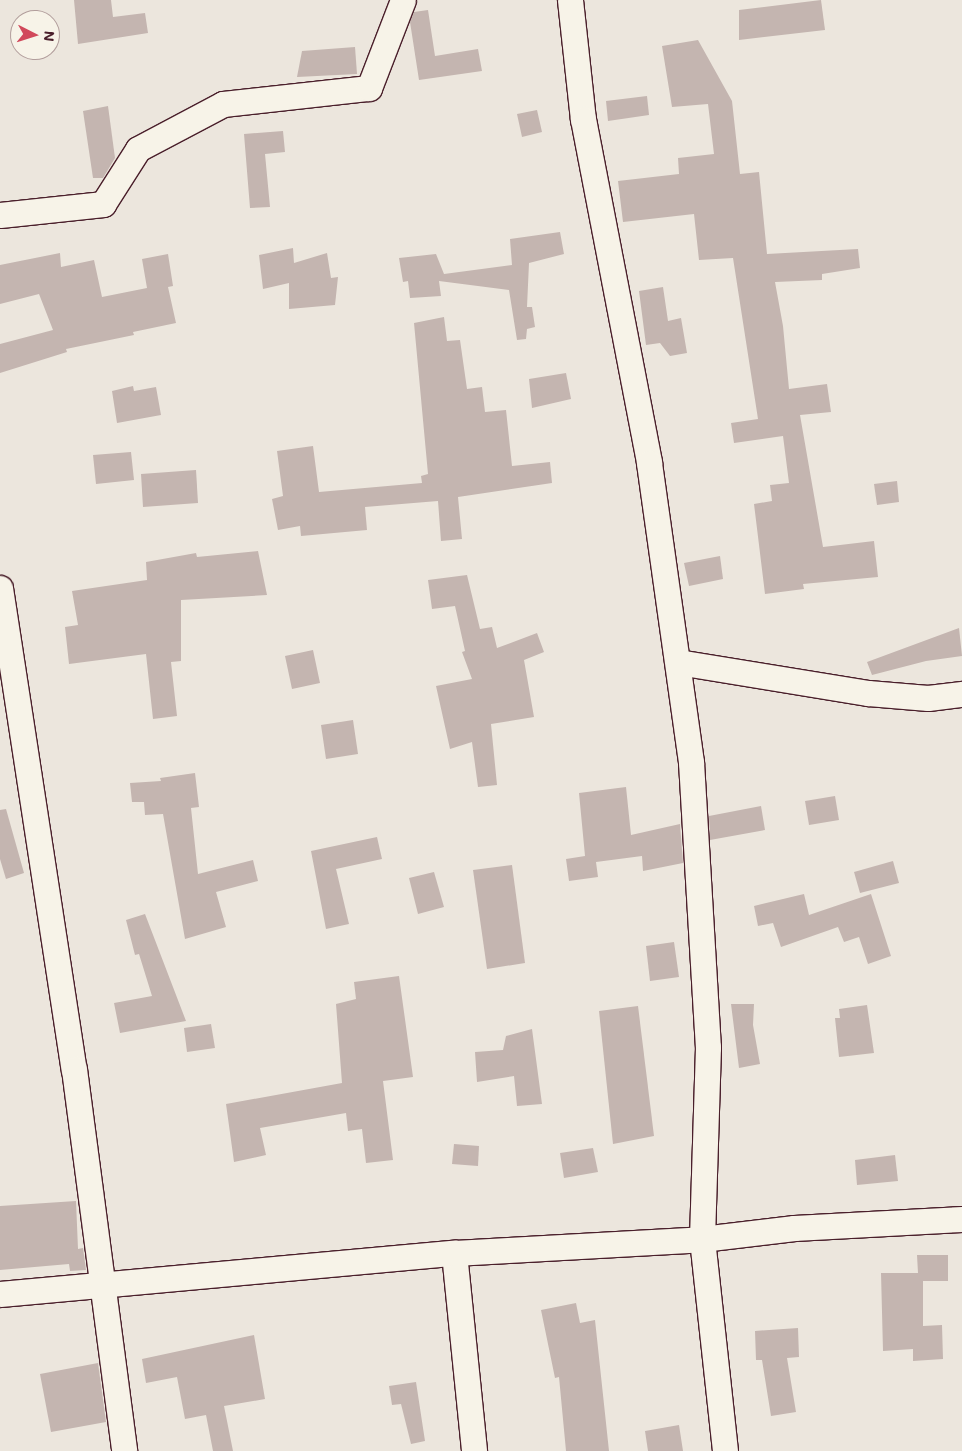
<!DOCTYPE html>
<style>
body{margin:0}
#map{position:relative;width:962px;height:1451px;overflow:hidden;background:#ece6dd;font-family:Mali,sans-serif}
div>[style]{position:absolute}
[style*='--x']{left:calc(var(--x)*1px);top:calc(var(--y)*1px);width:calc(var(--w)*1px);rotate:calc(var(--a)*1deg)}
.building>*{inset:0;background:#c4b5b0}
.roads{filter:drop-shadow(1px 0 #4a1f2b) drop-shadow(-1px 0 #4a1f2b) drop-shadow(0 1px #4a1f2b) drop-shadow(0 -1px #4a1f2b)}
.minor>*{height:25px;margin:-12.5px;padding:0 12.5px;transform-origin:12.5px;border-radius:12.5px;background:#f7f3e8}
span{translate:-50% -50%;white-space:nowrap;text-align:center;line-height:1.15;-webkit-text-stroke:4px #f7f3e8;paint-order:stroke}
.north{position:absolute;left:10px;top:10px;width:50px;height:50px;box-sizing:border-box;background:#f7f3e8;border:1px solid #b29e9c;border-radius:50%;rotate:95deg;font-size:14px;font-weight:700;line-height:20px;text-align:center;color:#4a1f2b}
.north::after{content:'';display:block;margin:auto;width:18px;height:22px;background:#d1495b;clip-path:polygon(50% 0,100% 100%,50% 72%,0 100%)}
</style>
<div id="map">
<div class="building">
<i style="clip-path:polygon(74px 0,111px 0,113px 17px,145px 13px,148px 33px,78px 44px)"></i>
<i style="clip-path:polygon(821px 0,825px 30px,739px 40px,739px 10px)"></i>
<i style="clip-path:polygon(428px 10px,435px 56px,478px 49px,482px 71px,419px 80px,410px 22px,414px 12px)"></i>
<i style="clip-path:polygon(698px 40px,732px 101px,740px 174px,759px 172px,767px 254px,858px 249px,860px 268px,822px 274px,822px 280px,775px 282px,783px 326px,789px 389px,827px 384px,831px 412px,800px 415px,823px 547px,874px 541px,878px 577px,803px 584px,804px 589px,765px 594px,754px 504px,772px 501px,770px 485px,789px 483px,783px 436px,734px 443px,731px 423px,758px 419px,733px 258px,699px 260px,694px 214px,623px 222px,618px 181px,679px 174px,678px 158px,714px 154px,708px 104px,672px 107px,662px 46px)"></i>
<i style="clip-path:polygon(355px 47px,357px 74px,297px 77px,302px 51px)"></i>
<i style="clip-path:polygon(647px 96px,649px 115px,608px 121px,606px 101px)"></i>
<i style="clip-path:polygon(108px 106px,115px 158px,103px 178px,93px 178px,83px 111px)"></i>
<i style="clip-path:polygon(537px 110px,542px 132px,522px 137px,517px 114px)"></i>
<i style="clip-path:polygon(283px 131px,285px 152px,265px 154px,270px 207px,250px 208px,244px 134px)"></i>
<i style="clip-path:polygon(560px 232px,564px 254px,529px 263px,527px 307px,532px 307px,535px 327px,527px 329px,526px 339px,517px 340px,509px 290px,439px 281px,441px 296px,410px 298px,408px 281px,403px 282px,399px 258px,436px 254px,444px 274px,512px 265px,510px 239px)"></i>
<i style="clip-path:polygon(293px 248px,294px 263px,327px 253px,331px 278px,338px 277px,335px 305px,289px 309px,289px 283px,263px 289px,259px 255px)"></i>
<i style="clip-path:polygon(60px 253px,61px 267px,94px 260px,102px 297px,147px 288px,142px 259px,168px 254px,173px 286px,168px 287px,176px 323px,133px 332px,134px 335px,66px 349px,67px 352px,0 373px,0 344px,53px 330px,39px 294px,0 304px,0 265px)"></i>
<i style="clip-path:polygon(663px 287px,668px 321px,681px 318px,687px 353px,670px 356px,660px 343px,646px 345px,639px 291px)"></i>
<i style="clip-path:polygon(444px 317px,447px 341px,460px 340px,467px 389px,482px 387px,485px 412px,506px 410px,512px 466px,550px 462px,552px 483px,458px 497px,462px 539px,441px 541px,438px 501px,365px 507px,367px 530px,301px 536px,300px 526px,278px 530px,272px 499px,283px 496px,277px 451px,313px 446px,319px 492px,422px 483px,421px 476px,428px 474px,414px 323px)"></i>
<i style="clip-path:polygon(566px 373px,571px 399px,532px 408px,529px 379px)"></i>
<i style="clip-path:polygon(133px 386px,134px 391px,156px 387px,161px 415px,117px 423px,112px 391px)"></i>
<i style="clip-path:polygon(131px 452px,134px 480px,96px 484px,93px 455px)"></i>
<i style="clip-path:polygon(196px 470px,198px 503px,143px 507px,141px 474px)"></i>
<i style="clip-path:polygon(897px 481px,899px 502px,877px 505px,874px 484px)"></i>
<i style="clip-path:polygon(258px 551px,267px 595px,181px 600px,181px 661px,171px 662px,177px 716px,153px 719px,146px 654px,69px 664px,65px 627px,78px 625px,72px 591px,147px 580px,146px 562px,196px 553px,197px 557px)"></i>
<i style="clip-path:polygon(720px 556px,723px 579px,689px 586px,684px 563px)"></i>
<i style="clip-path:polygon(467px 575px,480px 629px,492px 627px,497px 648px,537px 633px,544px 652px,524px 660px,534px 717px,491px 724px,497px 785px,478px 787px,472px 742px,450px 749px,436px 686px,472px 679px,462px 652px,465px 651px,455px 606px,432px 609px,428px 580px)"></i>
<i style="clip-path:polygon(959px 628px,962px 656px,926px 661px,872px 675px,867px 662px)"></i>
<i style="clip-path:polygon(313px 650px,320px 683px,292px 689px,285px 656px)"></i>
<i style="clip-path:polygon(353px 720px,358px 754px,326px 759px,321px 725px)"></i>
<i style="clip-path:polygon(195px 773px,199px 807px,191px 808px,198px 874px,253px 860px,258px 881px,216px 892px,226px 927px,185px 939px,163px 814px,145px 815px,144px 802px,132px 802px,130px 783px,161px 781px,160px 778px)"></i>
<i style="clip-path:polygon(626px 787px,631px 835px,680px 824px,683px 863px,643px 871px,642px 856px,596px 862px,598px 877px,569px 881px,566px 859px,585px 856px,579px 793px)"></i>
<i style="clip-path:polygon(835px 796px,839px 820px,809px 825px,805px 801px)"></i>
<i style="clip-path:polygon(761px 806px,765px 830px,710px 840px,709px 816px)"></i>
<i style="clip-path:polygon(6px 809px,24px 873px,6px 879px,0 859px,0 810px)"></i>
<i style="clip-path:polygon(377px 837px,382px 859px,336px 869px,349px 924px,326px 929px,311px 851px)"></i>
<i style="clip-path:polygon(893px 861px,899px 883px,860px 893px,854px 872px)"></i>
<i style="clip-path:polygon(512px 865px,525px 963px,487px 969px,473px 870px)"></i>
<i style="clip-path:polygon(434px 872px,444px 907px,418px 914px,409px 878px)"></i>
<i style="clip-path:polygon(804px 894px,809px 915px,871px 894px,891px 956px,868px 964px,859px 937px,844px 942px,838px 927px,781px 947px,773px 923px,758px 926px,754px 906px)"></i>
<i style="clip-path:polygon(145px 914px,186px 1021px,120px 1033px,114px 1003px,152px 996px,139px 954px,135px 955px,126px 920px)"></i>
<i style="clip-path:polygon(674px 942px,679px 977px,650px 981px,646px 946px)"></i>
<i style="clip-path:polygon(399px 976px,413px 1077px,383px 1081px,393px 1160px,366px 1163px,362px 1129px,348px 1131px,346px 1113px,260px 1128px,266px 1155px,234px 1162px,226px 1104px,342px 1083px,336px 1004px,356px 999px,354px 982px)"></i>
<i style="clip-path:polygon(731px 1004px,754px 1004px,753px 1025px,760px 1064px,739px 1068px)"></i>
<i style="clip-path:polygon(867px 1005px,874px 1053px,839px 1057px,835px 1018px,840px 1018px,839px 1009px)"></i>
<i style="clip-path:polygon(638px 1006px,654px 1136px,613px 1144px,599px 1011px)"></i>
<i style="clip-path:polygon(211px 1024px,215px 1048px,187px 1052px,184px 1028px)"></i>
<i style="clip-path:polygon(532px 1029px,542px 1104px,517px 1106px,514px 1076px,477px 1082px,475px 1052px,503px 1050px,506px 1036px)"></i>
<i style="clip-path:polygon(454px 1144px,479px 1146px,478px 1166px,452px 1164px)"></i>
<i style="clip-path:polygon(593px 1148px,598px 1172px,564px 1178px,560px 1153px)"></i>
<i style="clip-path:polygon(895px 1155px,898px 1181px,857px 1185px,855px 1160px)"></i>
<i style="clip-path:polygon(76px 1201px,78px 1249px,83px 1248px,86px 1270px,70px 1271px,69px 1264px,0 1270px,0 1206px)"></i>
<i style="clip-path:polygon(917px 1255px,948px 1255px,948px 1281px,923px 1281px,923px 1326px,942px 1325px,943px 1359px,913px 1361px,913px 1349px,883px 1351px,881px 1273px,918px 1273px)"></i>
<i style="clip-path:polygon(576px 1303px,580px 1323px,595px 1320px,609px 1451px,566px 1451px,559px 1377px,555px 1378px,541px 1310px)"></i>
<i style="clip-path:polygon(798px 1328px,799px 1357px,787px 1358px,796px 1412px,771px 1416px,762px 1360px,756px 1360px,755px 1331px)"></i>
<i style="clip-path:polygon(254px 1335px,265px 1399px,224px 1406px,233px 1451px,213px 1451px,206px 1415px,185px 1419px,177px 1377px,146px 1383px,142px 1359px)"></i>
<i style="clip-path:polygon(98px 1363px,106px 1422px,51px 1432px,40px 1374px)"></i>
<i style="clip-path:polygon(416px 1382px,425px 1441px,411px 1444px,401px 1404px,392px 1405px,389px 1386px)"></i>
<i style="clip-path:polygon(679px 1425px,683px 1451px,648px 1451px,645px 1431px)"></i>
</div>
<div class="roads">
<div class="minor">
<i style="--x:570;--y:0;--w:120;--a:83.8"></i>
<i style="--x:583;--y:119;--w:350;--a:79.1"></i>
<i style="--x:649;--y:463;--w:302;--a:82"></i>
<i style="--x:691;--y:762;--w:286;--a:86.6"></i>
<i style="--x:708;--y:1047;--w:192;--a:91.8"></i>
<i style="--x:702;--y:1239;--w:213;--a:83.8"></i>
<i style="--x:0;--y:215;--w:104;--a:-6.1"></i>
<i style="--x:103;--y:204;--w:65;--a:-57.5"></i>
<i style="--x:138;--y:149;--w:96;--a:-27.9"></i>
<i style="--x:223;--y:104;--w:147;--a:-6.3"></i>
<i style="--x:369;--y:88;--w:94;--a:-68.9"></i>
<i style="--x:0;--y:588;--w:487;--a:81.3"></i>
<i style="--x:74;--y:1069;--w:385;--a:82.5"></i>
<i style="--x:678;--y:662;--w:193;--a:9.3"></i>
<i style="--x:868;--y:693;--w:60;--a:4.8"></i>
<i style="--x:928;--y:698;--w:34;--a:-7"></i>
<i style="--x:454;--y:1253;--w:199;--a:84.2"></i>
<i style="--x:0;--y:1294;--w:456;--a:-5.2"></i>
<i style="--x:454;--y:1253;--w:248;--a:-3.2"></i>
<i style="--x:702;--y:1239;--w:93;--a:-6.8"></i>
<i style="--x:794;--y:1228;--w:168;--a:-3.1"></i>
</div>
</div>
<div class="north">N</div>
</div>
